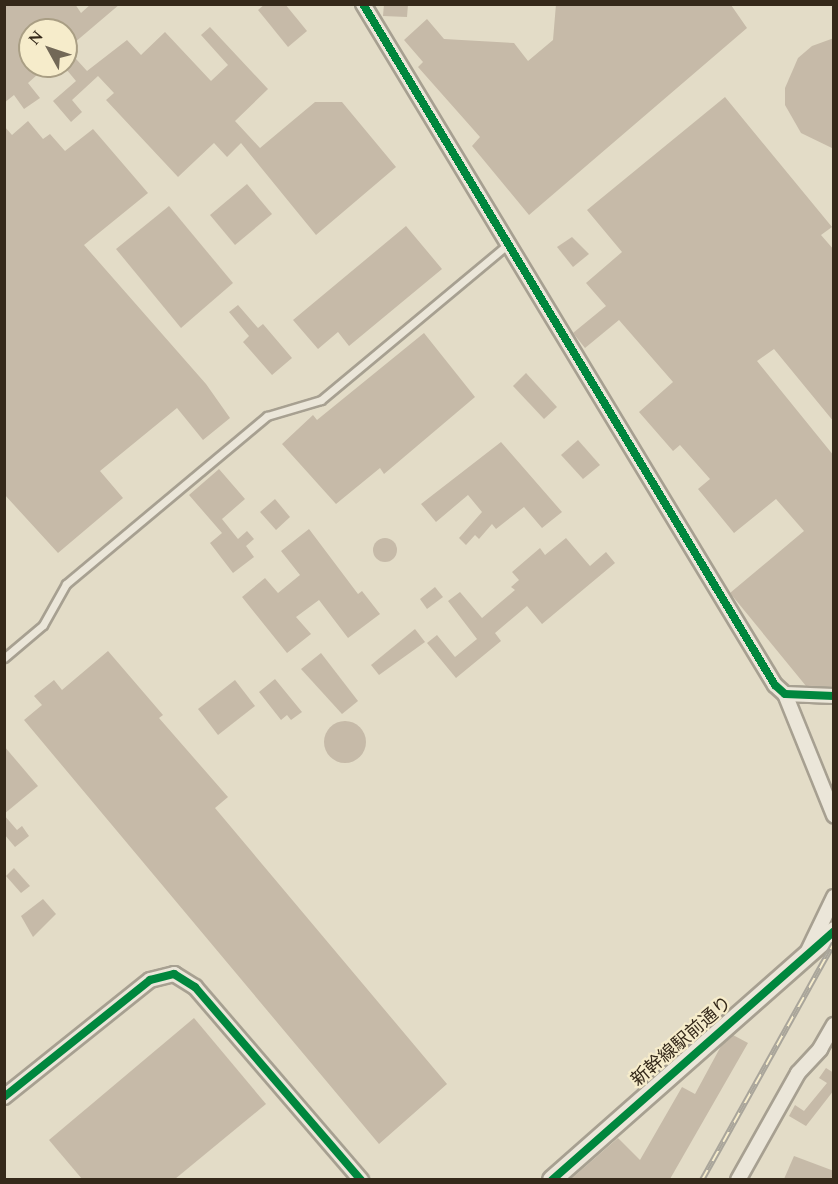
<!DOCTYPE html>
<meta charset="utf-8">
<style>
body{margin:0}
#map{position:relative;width:838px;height:1184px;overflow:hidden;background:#e3dcc7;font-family:Spectral,"Noto Sans JP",serif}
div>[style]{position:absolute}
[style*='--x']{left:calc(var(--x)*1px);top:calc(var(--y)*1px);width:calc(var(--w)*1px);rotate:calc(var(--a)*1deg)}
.building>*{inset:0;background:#c6baa8}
.round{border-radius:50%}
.roads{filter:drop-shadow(2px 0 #a7a091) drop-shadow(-2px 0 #a7a091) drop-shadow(0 2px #a7a091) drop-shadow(0 -2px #a7a091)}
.service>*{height:7px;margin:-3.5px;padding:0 3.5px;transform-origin:3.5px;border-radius:3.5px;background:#ebe6d9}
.minor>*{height:14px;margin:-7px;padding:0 7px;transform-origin:7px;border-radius:7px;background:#ebe6d9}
.tertiary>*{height:18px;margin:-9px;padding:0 9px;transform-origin:9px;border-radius:9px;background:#ebe6d9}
.rail>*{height:6px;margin-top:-3px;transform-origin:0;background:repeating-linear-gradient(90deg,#f6eccb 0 11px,#a9a59a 0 22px);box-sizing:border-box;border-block:2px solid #a9a59a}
.cycleway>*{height:8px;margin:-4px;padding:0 4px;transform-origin:4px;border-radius:4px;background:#00873e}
span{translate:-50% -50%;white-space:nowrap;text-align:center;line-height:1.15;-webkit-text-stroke:4.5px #f6eccb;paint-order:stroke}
.street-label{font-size:18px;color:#35291a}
.frame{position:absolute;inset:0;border:6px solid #35291a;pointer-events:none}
.north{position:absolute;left:18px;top:18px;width:60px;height:60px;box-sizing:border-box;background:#f6eccb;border:2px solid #a99e84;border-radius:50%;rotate:310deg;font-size:16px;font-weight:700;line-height:24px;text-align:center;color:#35291a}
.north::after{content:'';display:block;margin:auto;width:21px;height:27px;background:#726857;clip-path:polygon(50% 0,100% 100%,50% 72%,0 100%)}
</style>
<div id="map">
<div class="building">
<i style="clip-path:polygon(4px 4px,75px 4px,81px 13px,91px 4px,120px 4px,67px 49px,87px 71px,127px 40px,141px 55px,165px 32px,211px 81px,228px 65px,201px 35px,210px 27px,268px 89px,235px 121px,260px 148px,315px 102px,342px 102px,396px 167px,316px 235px,241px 143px,227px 157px,214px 143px,178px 177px,106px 100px,114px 93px,98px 76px,72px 100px,82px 112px,71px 122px,53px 101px,76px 81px,66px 69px,66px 30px,30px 30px,30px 66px,47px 66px,28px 83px,40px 98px,24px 109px,14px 95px,4px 103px)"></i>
<i style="clip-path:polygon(265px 4px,285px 4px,307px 31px,288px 47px,258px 10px)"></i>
<i style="clip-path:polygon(384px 4px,408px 4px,407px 17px,383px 16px)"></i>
<i style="clip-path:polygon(556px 4px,731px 5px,747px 28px,529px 215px,472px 146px,480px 137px,418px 67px,423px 62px,404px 40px,427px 19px,444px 39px,514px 43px,528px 61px,553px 40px)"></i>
<i style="clip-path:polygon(834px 38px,834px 149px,801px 133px,785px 105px,785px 88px,798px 58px,812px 46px)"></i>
<i style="clip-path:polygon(725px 97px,832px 227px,821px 235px,834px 250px,834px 422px,774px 349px,757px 361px,834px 456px,834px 687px,806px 686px,730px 593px,804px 531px,776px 499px,734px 533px,698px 489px,710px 479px,680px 445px,673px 451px,639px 412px,673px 382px,619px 320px,585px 348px,573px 333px,606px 306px,586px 283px,622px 252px,587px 210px)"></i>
<i style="clip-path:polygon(28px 121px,43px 139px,50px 134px,65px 151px,93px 129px,148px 193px,84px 245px,206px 384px,230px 418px,203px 440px,177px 408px,100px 471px,123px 498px,58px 553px,4px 494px,4px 126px,12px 135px)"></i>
<i style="clip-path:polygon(247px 184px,272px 214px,235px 245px,210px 215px)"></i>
<i style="clip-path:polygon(169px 206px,233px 283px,181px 328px,116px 249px)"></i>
<i style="clip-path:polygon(406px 226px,442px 269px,349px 346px,338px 332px,318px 349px,293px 320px)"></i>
<i style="clip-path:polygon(572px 237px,589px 254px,573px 267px,557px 247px)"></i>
<i style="clip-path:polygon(238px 305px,258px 328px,263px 324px,292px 358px,272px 375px,243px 342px,249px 336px,229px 312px)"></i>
<i style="clip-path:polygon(424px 333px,475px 397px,384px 474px,380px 468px,336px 504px,282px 444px,313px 415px,317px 420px)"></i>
<i style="clip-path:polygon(526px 373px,557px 407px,544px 419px,513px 386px)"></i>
<i style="clip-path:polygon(578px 440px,600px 465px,583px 479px,561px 455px)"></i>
<i style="clip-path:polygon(501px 442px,562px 512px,542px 528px,524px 507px,496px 529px,492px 524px,479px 539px,475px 535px,466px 545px,459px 538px,482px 512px,468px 495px,436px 522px,421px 504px)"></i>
<i style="clip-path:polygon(219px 469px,245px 499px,222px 519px,238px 539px,247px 531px,254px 539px,246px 546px,254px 557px,233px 573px,210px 543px,222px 533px,189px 495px)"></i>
<i style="clip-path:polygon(275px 499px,290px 517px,276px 530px,260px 512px)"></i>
<i style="clip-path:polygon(309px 529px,358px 594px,362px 591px,380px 614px,348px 638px,319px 600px,296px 617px,311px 634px,287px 653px,242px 597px,265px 578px,278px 593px,300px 575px,281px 551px)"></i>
<i style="clip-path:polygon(566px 538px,590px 566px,606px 552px,615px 563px,542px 624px,527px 606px,495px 633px,501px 641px,456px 678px,427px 643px,437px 635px,455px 657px,477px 639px,448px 601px,460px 592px,482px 618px,515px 590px,511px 587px,519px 580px,512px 572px,540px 548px,545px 555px)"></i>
<i class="round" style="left:373px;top:538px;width:24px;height:24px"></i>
<i style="clip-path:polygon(435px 587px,443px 597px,427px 609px,420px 599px)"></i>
<i style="clip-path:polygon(415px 629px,425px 642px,379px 675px,371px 665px)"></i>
<i style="clip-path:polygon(108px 651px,163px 715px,159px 718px,228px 797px,215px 808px,447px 1084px,379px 1144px,24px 720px,42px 705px,34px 696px,54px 680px,62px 690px)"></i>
<i style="clip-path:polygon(321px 653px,358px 701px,342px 714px,301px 669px)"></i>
<i style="clip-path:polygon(275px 679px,302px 712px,291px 720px,287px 715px,281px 720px,259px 692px)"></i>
<i style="clip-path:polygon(235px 680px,255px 706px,218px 735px,198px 709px)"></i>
<i class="round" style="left:324px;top:721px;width:42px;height:42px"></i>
<i style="clip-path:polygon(4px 746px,38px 786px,4px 814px)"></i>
<i style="clip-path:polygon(4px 815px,17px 830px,22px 826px,29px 836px,15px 847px,4px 834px)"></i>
<i style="clip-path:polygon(14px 868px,30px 886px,21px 893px,6px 876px)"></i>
<i style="clip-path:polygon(43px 899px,56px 914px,33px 937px,21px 916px)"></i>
<i style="clip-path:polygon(194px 1018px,266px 1104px,175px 1179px,82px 1179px,49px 1140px)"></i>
<i style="clip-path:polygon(733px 1035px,748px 1043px,670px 1179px,571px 1179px,618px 1138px,640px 1160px,682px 1087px,695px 1094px,721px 1046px)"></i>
<i style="clip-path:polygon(826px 1068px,834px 1073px,834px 1090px,806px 1126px,789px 1116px,795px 1105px,804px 1111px,827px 1083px,819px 1078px)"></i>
<i style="clip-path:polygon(794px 1156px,834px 1171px,834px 1179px,784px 1179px)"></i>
</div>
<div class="roads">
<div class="service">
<i style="--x:4;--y:658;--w:51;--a:-40.2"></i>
<i style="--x:43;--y:625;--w:47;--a:-60.7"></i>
<i style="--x:66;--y:584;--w:262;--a:-39.9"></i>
<i style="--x:267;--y:416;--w:56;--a:-16.5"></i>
<i style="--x:321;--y:400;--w:244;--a:-39.8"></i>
</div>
<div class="minor">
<i style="--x:363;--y:4;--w:796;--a:58.83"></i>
<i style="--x:775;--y:685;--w:13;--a:42"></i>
<i style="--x:785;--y:694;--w:49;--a:2.3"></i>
<i style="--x:785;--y:694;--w:131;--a:68"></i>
<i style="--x:808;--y:951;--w:60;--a:-64.3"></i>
<i style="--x:4;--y:1097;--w:187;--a:-38.7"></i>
<i style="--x:150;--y:980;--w:25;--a:-14"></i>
<i style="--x:174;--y:974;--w:25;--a:32"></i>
<i style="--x:195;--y:987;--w:255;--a:49.3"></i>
<i style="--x:738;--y:1180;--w:123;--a:-60.7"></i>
<i style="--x:798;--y:1073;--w:33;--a:-47"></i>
<i style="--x:820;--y:1049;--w:28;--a:-60"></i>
</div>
<div class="tertiary">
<i style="--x:552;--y:1180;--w:376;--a:-41.4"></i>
</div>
</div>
<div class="rail">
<i style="--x:702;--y:1180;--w:271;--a:-60.9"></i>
</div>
<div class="cycleway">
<i style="--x:363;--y:4;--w:796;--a:58.83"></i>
<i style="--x:775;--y:685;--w:13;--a:42"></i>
<i style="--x:785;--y:694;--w:49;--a:2.3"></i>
<i style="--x:4;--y:1097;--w:187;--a:-38.7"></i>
<i style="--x:150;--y:980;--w:25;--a:-14"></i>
<i style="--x:174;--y:974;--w:25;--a:32"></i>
<i style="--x:195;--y:987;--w:255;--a:49.3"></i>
<i style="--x:552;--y:1180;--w:376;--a:-41.4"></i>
</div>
<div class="street-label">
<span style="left:682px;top:1042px;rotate:-41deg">新幹線駅前通り</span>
</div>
<div class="frame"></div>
<div class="north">N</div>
</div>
